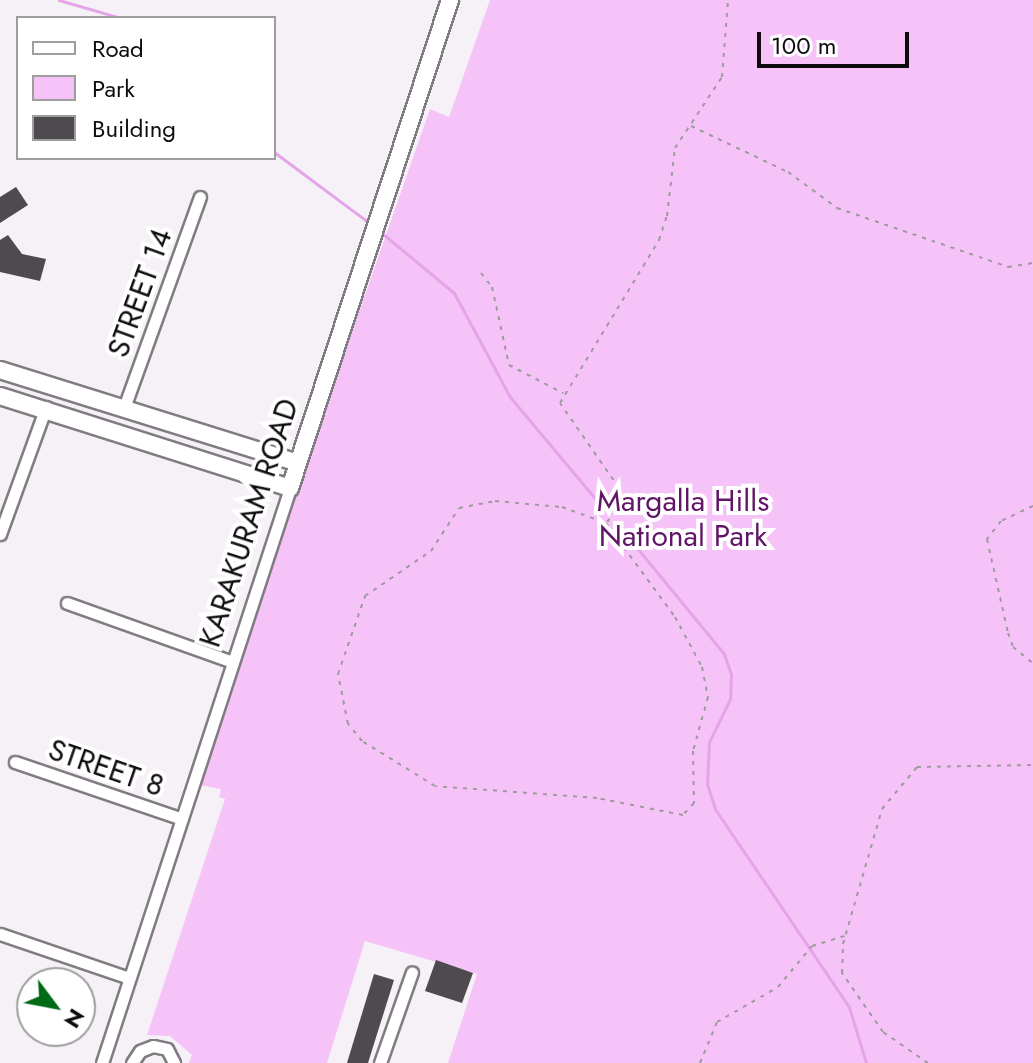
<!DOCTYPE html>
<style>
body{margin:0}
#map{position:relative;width:1033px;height:1063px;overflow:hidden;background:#f6f1f6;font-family:Jost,sans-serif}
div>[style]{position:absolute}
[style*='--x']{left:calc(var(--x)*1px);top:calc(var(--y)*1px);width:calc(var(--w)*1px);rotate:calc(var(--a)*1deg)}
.green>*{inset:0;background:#f5c3f7}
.stream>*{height:3px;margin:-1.5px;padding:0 1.5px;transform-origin:1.5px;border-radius:1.5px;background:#e4a5e8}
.building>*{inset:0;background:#4f4a4f}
.path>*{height:2px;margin-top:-1px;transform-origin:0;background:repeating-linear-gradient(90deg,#9e9a9e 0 4px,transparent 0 10px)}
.roads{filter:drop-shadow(2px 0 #817c81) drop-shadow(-2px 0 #817c81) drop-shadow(0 2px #817c81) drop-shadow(0 -2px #817c81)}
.street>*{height:11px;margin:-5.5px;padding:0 5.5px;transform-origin:5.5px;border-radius:5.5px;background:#fff}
.secondary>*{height:16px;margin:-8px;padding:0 8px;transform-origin:8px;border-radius:8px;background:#fff}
span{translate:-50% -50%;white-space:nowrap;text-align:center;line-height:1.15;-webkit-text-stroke:8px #fff;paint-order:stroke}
.street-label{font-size:30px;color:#0e0c0e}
.park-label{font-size:30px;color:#601566}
.legend{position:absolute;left:16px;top:16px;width:260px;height:144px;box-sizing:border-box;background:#fff;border:2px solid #9f9e9f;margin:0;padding:10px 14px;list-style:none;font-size:24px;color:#0e0c0e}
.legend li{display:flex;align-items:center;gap:16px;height:40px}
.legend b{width:40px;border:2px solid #9f9e9f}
.north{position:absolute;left:16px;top:967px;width:80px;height:80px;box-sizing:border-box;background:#fff;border:2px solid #9f9e9f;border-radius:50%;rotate:122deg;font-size:22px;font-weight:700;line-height:32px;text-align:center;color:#0e0c0e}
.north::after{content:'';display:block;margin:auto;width:28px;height:36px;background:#006916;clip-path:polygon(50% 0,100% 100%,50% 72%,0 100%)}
.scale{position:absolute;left:757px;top:32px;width:152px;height:36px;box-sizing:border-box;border:4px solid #0e0c0e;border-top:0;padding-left:10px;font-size:24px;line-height:28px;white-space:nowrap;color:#0e0c0e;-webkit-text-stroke:6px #fff;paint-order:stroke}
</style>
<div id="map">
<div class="green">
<i style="clip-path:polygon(490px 0,1033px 0,1033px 1063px,448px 1063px,477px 974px,365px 941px,327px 1063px,189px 1063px,192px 1055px,170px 1036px,147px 1035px,225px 799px,219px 797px,221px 789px,199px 785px,287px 518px,430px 109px,449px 117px)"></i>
</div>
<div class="stream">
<i style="--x:59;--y:0;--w:65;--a:16.2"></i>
<i style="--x:274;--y:152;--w:117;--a:36.7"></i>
<i style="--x:383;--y:234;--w:92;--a:39.7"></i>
<i style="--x:454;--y:293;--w:118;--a:61.7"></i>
<i style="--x:510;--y:397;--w:137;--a:50"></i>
<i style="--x:619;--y:526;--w:166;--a:50.6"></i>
<i style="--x:724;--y:654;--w:21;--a:71"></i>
<i style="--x:731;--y:674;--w:25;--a:92"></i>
<i style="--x:730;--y:699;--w:48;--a:116"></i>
<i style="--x:709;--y:742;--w:42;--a:92.7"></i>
<i style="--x:707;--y:784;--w:26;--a:72"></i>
<i style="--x:715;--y:809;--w:239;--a:55.9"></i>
<i style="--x:849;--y:1007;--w:59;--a:73.1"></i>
</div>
<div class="building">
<i style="clip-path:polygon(16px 187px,28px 205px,0 223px,0 197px)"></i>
<i style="clip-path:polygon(8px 235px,22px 254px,46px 259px,40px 281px,0 272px,0 240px)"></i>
<i style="clip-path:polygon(436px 960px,473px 973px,462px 1003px,425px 991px)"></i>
<i style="clip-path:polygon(374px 974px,394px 980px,368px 1063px,347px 1063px)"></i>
</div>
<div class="path">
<i style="--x:691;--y:126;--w:107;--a:25.4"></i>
<i style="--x:788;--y:172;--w:61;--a:36.3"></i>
<i style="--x:837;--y:208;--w:181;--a:19"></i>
<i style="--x:1008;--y:267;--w:25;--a:-9"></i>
<i style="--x:481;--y:273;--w:18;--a:52"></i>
<i style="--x:492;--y:287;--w:80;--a:77.7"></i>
<i style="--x:509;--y:365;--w:61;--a:27.4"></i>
<i style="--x:495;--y:501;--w:67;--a:5.1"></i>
<i style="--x:562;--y:507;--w:47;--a:20"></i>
<i style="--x:606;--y:523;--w:117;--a:53.7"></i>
<i style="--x:675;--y:617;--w:57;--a:61.6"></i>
<i style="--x:702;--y:667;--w:31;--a:79"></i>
<i style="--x:708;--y:697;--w:56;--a:105.5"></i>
<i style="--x:693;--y:751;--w:52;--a:88.9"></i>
<i style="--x:694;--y:803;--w:16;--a:133"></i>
<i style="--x:683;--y:815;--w:88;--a:-168.8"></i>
<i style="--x:597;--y:798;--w:162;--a:-175.8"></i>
<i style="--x:435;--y:786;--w:86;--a:-148.3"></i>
<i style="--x:362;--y:741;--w:22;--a:-129"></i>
<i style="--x:348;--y:724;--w:51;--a:-101.3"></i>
<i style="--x:338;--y:674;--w:83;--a:-70.9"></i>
<i style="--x:365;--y:596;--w:80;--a:-34.3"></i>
<i style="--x:431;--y:551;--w:51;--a:-56.9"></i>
<i style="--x:459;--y:508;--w:37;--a:-11"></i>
<i style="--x:1033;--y:506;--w:35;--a:155"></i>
<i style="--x:1001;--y:521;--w:23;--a:128"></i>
<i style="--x:987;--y:539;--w:96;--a:77.4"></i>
<i style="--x:1008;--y:633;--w:15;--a:70"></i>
<i style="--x:1013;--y:647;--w:26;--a:39"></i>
<i style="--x:607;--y:522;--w:24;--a:-48"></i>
<i style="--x:623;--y:504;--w:16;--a:-104"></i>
<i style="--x:619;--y:488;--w:103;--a:-124.8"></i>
<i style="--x:560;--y:403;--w:191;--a:-58.7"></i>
<i style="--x:659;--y:240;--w:25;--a:-72"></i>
<i style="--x:667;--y:216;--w:68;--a:-83.3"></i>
<i style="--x:675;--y:148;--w:85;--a:-56.5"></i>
<i style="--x:722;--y:77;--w:77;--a:-85.5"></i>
<i style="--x:700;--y:1063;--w:44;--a:-67.5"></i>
<i style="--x:717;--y:1022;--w:70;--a:-29.8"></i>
<i style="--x:778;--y:987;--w:53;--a:-50.3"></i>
<i style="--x:812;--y:946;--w:34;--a:-17"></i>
<i style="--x:928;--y:1063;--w:55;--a:-145.4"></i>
<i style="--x:883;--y:1032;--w:72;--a:-124.8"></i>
<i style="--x:842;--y:973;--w:29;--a:-88"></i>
<i style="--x:843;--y:944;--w:141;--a:-73.9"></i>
<i style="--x:882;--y:809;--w:55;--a:-50.2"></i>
<i style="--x:917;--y:767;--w:116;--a:-1"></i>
</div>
<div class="roads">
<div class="street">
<i style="--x:125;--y:405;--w:221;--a:-70.2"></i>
<i style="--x:0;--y:534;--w:135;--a:-70.1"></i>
<i style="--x:67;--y:603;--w:176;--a:19.6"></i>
<i style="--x:15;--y:762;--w:176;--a:18.8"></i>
<i style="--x:0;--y:934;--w:136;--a:18.8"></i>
<i style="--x:102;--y:1063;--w:605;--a:-71.89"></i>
<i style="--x:132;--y:1063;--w:14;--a:-56"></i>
<i style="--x:140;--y:1051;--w:14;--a:-21"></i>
<i style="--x:153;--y:1046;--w:14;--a:12"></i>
<i style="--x:167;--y:1049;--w:16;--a:63"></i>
<i style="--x:380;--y:1063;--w:96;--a:-70.6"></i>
</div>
<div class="secondary">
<i style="--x:0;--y:370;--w:312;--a:17.3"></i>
<i style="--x:0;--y:396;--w:304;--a:17.6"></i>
<i style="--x:290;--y:488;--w:514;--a:-71.85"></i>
</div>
</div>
<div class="street-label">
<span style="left:140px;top:293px;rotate:-70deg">STREET 14</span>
<span style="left:249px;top:523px;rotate:-72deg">KARAKURAM ROAD</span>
<span style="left:106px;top:768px;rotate:19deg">STREET 8</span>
</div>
<div class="park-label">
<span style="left:683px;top:518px">Margalla Hills<br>National Park</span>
</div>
<ul class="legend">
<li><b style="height:10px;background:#fff"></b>Road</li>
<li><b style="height:22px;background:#f5c3f7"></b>Park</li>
<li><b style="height:22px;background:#4f4a4f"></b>Building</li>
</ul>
<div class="north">N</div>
<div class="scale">100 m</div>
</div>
